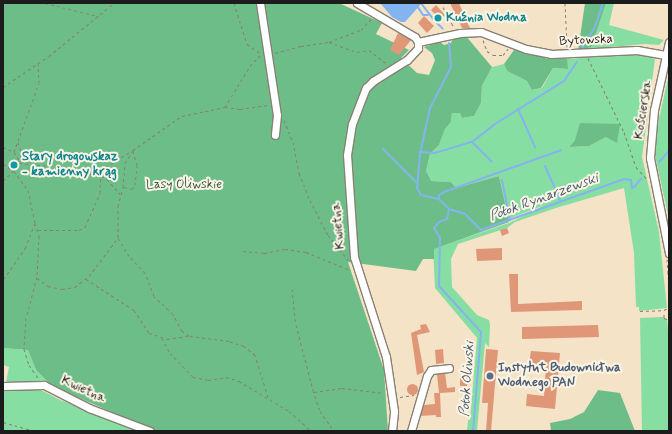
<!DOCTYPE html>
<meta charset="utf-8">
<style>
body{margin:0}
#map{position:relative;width:672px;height:434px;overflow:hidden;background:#f5e3c8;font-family:Mynerve,sans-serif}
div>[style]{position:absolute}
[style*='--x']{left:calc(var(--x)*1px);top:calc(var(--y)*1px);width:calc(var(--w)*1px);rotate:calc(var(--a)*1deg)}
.green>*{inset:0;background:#87dea2}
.forest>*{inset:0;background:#6dbd88}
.water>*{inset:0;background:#84b4ef}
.stream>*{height:2px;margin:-1px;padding:0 1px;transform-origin:1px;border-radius:1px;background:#84b4ef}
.building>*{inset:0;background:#df9777}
.round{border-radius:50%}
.path>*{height:1px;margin-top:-0.5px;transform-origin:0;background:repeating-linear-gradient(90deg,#888072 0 3px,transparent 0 6px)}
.roads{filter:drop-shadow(1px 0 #888072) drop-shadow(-1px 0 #888072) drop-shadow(0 1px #888072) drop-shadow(0 -1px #888072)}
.minor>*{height:7px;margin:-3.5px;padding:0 3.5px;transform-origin:3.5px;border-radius:3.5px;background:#fff}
.dots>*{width:11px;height:11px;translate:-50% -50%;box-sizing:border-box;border:2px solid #fcf5e5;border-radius:50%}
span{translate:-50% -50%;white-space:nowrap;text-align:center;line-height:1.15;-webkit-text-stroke:4px #fcf5e5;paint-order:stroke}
.culture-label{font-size:13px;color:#0d838f;font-weight:700}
.left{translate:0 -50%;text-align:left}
.street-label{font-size:13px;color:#1c1c1c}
.park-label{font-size:13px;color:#3c5644}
.service-label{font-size:13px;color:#4e5e75;font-weight:700}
.water-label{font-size:14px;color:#465970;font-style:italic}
.frame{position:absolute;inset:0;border:4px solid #1c1c1c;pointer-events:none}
</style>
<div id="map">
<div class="green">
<i style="clip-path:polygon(606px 3px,614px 3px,609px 25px,664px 40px,659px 45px,645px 44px,588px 49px)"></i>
<i style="clip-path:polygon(evenodd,643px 53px,655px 59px,642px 157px,659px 232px,667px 308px,639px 311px,639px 307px,636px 307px,634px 253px,624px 188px,556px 208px,515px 222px,507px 228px,458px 244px,451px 259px,452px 287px,477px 315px,489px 320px,490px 325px,489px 347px,485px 343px,477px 431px,467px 431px,468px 420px,470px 420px,477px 338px,435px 288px,433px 249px,509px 223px,545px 205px,508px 219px,499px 176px,456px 188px,451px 182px,430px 181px,426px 171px,430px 154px,439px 145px,445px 129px,451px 122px,452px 113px,460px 113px,462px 118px,474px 116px,481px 103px,482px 86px,492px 67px,504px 64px,507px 71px,527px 81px,533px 90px,542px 88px,553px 68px,567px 69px,567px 59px,643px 53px,619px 125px,606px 137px,589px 146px,569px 147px,575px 140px,619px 125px)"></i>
<i style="clip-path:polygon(669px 74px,669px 219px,655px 156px,656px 132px)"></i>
<i style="clip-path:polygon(662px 317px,667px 319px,669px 343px,669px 431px,642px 431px,640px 318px)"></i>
<i style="clip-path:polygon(3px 348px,28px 350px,36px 370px,52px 386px,6px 383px,9px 367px,3px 365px)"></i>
<i style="clip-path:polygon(3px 389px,41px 390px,60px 400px,144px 431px,3px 431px)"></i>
</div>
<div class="forest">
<i style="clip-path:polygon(3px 3px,339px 3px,382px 23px,376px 34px,409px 50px,401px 58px,417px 73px,429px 75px,435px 60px,432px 53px,424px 47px,440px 42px,444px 45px,451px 43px,453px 38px,465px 35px,492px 67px,482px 86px,481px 103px,474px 116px,462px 118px,460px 113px,452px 113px,451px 122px,445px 129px,439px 145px,430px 154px,426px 171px,431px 181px,451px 182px,456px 188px,499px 176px,509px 222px,434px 249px,434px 259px,423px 259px,416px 271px,348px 262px,384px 370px,388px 431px,155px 431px,52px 386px,36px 370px,28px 350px,3px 348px)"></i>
<i style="clip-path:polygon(585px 3px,606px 3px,591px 47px,578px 51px)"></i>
<i style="clip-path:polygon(514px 50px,549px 59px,567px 59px,568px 69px,553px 68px,541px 88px,532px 90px,527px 81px,507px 71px,504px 64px)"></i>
<i style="clip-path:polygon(580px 123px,620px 124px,617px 143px,606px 137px,589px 146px,569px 147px,575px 140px)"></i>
<i style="clip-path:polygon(598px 390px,620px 393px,635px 431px,551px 431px,550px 423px,570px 419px,584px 412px)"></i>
</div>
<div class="water">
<i style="clip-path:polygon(380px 3px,422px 3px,405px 22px,401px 22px,392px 17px)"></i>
</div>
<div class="stream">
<i style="--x:415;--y:3;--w:14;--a:56"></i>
<i style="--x:423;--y:15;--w:5;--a:0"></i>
<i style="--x:421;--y:3;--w:20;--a:53"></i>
<i style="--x:437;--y:23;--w:8;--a:45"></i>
<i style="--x:449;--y:43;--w:24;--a:85"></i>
<i style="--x:451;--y:67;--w:46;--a:117.1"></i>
<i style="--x:430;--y:108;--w:47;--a:102.3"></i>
<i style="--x:420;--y:154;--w:34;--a:95"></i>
<i style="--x:417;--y:188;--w:8;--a:60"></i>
<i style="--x:421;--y:195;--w:18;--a:13"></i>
<i style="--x:439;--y:199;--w:14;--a:45"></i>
<i style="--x:449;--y:209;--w:10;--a:101"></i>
<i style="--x:447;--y:219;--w:9;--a:159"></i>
<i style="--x:439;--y:222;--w:8;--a:130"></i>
<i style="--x:434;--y:228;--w:12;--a:59"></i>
<i style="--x:440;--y:238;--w:48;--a:91.2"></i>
<i style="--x:439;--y:286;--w:62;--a:47.6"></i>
<i style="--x:481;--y:332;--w:99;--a:94.6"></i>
<i style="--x:582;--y:48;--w:25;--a:-58"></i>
<i style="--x:595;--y:27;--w:25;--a:-72"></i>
<i style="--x:518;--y:109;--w:42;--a:65.9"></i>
<i style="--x:472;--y:142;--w:28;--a:45"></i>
<i style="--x:383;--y:149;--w:47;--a:45"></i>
<i style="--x:420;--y:152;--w:15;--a:4"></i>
<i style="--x:435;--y:153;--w:39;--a:-17"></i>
<i style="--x:472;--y:142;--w:29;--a:-38"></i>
<i style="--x:495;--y:124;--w:81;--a:-31.9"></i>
<i style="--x:564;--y:81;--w:23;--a:-56"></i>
<i style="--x:659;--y:162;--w:15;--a:-48"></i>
<i style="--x:545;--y:166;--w:39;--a:66"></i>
<i style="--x:502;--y:180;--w:41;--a:78.7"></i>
<i style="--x:439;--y:199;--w:4;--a:-90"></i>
<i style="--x:439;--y:195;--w:6;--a:-31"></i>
<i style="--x:444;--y:192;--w:124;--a:-19.7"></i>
<i style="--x:449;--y:209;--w:17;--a:17"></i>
<i style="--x:465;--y:214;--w:23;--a:45"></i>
<i style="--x:481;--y:230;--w:152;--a:-19.6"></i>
<i style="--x:624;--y:179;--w:7;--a:8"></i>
<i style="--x:631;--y:180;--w:8;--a:83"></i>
<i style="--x:632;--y:188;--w:2;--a:-27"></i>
<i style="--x:634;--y:187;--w:11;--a:-49"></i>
</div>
<div class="building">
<i style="clip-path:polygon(450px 3px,459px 3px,470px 28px,462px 28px)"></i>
<i style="clip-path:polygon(436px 5px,445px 15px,440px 20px,431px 10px)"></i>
<i style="clip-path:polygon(424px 16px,434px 26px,427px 33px,418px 23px)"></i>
<i style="clip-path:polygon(398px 33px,411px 40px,399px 55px,390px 50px)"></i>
<i style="clip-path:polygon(507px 228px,509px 233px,502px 236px,500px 230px)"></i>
<i style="clip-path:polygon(502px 248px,502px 260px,477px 261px,476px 249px)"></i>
<i style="clip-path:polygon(509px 274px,518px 274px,518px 304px,582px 301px,582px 310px,511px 312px)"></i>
<i style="clip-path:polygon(426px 324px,430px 332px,417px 335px,424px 372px,417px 375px,411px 333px,421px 329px,420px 325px)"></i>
<i style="clip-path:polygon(598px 325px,599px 337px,522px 339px,522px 327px)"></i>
<i style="clip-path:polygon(443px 349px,444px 363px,436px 364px,435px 350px)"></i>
<i style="clip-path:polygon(486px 349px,498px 350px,491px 431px,486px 431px,488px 403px,482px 403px)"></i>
<i style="clip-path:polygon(531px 351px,560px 353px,555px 409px,526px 406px,527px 394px,544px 396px,546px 365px,529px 363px)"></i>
<i style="clip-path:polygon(445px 373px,447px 388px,455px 387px,455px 392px,440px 393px,441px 417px,436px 417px,436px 415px,420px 416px,424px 405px,435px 404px,434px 393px,439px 393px,437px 374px)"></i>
<i style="clip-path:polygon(460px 376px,468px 376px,467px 386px,460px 386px)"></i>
<i class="round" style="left:406.5px;top:383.5px;width:11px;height:11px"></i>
</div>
<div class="path">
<i style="--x:45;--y:3;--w:55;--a:13.8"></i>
<i style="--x:234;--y:3;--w:43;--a:72.4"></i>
<i style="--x:247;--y:44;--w:16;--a:35"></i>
<i style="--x:565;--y:3;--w:44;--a:87.4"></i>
<i style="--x:443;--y:7;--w:24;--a:62"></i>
<i style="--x:483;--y:40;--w:12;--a:70"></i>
<i style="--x:487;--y:51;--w:7;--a:34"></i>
<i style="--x:493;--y:55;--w:10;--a:0"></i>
<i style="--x:503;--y:55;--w:8;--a:-50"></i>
<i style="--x:329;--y:42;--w:34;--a:-21"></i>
<i style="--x:361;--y:30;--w:15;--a:-48"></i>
<i style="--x:275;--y:53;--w:27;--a:-15"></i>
<i style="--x:301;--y:46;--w:28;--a:-8"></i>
<i style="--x:329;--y:42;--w:30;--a:20"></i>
<i style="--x:357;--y:52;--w:12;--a:-9"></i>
<i style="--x:369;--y:50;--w:23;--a:38"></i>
<i style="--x:588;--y:58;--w:82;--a:64.1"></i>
<i style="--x:624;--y:132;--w:37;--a:71"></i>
<i style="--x:636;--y:167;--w:15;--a:48"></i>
<i style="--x:3;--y:87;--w:55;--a:-34"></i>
<i style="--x:49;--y:56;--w:84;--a:-39.2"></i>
<i style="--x:225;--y:107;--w:48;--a:-58.6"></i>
<i style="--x:250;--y:66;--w:16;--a:-47"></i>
<i style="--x:284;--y:120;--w:24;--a:68"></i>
<i style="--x:293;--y:142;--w:32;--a:79"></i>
<i style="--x:299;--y:173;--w:29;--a:68"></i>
<i style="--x:310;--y:200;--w:39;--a:63"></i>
<i style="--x:328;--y:235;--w:32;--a:51"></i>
<i style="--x:18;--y:142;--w:13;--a:72"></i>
<i style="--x:22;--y:154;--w:4;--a:135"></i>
<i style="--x:3;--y:147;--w:12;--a:24"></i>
<i style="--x:14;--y:152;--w:9;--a:58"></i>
<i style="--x:19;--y:160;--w:6;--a:99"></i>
<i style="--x:18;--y:166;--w:21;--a:135"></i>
<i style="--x:14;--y:152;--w:73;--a:-70.1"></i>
<i style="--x:39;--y:83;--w:19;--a:-93"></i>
<i style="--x:19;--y:163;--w:41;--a:5.6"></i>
<i style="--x:60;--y:167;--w:42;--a:12.4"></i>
<i style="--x:101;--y:176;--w:7;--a:27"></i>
<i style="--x:107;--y:179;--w:20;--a:49"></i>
<i style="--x:3;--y:164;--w:13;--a:32"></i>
<i style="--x:14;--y:171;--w:24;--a:54"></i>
<i style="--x:28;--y:190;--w:34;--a:78"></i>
<i style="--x:35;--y:223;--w:26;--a:111"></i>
<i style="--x:26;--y:247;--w:40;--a:124.9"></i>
<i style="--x:124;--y:187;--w:8;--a:14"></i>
<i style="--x:132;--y:189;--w:5;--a:-53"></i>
<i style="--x:135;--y:185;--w:20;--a:-84"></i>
<i style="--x:137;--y:165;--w:15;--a:-106"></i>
<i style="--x:35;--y:223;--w:14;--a:73"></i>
<i style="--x:39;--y:236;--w:41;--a:92.8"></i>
<i style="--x:37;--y:277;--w:42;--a:105"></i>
<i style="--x:26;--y:318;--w:31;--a:94"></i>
<i style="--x:24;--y:349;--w:17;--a:73"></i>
<i style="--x:29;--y:365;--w:16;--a:55"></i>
<i style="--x:38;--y:230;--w:41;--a:0"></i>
<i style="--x:79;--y:230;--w:7;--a:-27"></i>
<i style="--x:85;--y:227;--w:37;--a:-66"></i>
<i style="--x:100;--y:193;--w:23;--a:-88"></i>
<i style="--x:101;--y:170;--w:36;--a:-32"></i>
<i style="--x:243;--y:251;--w:21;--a:5"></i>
<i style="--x:264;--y:253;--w:21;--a:-11"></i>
<i style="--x:285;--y:249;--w:21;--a:8"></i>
<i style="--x:306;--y:252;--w:48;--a:22.2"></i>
<i style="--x:667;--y:259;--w:31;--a:86"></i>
<i style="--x:37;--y:278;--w:14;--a:36"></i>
<i style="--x:48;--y:286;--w:14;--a:12"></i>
<i style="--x:62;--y:289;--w:13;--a:-9"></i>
<i style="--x:75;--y:287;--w:18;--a:-38"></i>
<i style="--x:89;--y:276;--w:48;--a:-52.7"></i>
<i style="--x:86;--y:279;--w:57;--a:32.9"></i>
<i style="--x:134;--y:310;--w:27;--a:57"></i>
<i style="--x:149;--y:333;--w:19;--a:18"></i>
<i style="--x:167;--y:339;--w:21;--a:-8"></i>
<i style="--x:292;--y:289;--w:36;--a:84"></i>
<i style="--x:296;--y:325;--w:67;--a:75.3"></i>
<i style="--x:313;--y:390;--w:22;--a:72"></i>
<i style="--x:320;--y:411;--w:24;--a:55"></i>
<i style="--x:640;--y:311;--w:24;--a:-2"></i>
<i style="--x:664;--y:310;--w:6;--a:-31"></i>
<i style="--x:664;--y:314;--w:4;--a:90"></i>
<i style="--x:664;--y:318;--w:5;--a:22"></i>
<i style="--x:162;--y:338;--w:17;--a:62"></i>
<i style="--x:170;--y:353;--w:33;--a:46"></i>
<i style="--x:193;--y:377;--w:15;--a:11"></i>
<i style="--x:208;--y:380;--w:18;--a:-9"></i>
<i style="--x:226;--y:377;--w:14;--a:17"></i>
<i style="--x:239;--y:381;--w:58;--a:31"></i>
<i style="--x:289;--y:411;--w:30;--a:42"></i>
<i style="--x:314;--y:392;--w:28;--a:-8"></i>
<i style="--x:342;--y:388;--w:42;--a:6.8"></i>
<i style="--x:268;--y:397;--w:44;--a:-107.2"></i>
<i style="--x:255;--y:355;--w:14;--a:-141"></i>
<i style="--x:244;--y:346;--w:16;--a:-162"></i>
<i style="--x:229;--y:341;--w:40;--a:-172.9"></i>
<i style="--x:189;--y:336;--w:9;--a:-144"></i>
<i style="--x:182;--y:331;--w:19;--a:-118"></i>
<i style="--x:173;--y:314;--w:26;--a:-137"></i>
<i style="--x:154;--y:296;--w:25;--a:-111"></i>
<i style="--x:145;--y:273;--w:23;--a:-133"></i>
<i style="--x:129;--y:256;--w:21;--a:-121"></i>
<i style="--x:118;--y:238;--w:32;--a:-90"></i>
<i style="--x:118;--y:206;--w:20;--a:-75"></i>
<i style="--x:123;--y:187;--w:24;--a:-85"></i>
<i style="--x:125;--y:163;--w:15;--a:-58"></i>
<i style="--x:133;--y:150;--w:60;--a:-34.8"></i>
<i style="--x:182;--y:116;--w:44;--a:-11.8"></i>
<i style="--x:225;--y:107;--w:15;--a:8"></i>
<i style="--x:240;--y:109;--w:30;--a:-8"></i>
<i style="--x:400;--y:397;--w:14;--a:-8"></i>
<i style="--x:3;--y:422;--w:33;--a:16"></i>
</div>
<div class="roads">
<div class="minor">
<i style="--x:260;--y:3;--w:113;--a:81.4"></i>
<i style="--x:277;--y:115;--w:20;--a:96"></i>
<i style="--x:357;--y:3;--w:67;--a:30.4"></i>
<i style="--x:415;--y:37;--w:6;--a:59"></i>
<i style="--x:418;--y:42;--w:43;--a:-12.1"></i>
<i style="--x:460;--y:33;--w:21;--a:-3"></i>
<i style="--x:481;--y:32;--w:48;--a:20.7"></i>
<i style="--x:526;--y:49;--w:25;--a:11"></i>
<i style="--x:551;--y:54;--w:86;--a:-2.7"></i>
<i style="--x:637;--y:50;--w:29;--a:10"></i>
<i style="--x:669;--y:42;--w:70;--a:102.4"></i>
<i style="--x:654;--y:110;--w:48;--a:94.8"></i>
<i style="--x:650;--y:158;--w:97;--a:78.7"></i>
<i style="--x:3;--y:386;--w:41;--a:-1.4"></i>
<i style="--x:44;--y:385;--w:51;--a:27.1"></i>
<i style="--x:89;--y:408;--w:65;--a:20.7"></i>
<i style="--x:392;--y:431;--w:20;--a:-84"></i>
<i style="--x:394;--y:411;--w:55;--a:-98.4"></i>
<i style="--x:386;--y:357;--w:105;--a:-107.7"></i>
<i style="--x:354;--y:257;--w:102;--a:-93.9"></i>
<i style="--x:347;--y:155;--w:31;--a:-81"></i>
<i style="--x:352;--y:124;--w:39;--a:-69"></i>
<i style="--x:366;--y:88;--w:10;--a:-45"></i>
<i style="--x:373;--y:81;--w:40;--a:-32"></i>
<i style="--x:407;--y:60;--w:16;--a:-47"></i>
<i style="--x:418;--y:48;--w:6;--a:-90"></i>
<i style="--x:411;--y:431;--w:57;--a:-73.8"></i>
<i style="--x:427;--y:376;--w:7;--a:-56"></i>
<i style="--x:431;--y:370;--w:18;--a:-6"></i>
</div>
</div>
<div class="dots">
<i style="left:438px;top:18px;background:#0f9aa8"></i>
<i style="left:14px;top:165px;background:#0f9aa8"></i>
<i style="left:490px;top:376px;background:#5c6f8a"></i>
</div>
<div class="culture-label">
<span class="left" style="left:446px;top:18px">Kuźnia Wodna</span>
<span class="left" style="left:22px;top:165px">Stary drogowskaz<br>- kamienny krąg</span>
</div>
<div class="street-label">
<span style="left:586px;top:41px;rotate:-3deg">Bytowska</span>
<span style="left:644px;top:110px;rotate:-81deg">Kościerska</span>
<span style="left:339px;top:226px;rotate:-95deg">Kwietna</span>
<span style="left:83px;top:390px;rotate:25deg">Kwietna</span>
</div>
<div class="park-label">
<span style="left:184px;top:185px">Lasy Oliwskie</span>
</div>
<div class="service-label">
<span class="left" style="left:498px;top:376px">Instytut Budownictwa<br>Wodnego PAN</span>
</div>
<div class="water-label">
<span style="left:544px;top:197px;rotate:-20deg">Potok Rynarzewski</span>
<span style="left:467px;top:379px;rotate:-86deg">Potok Oliwski</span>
</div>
<div class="frame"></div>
</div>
